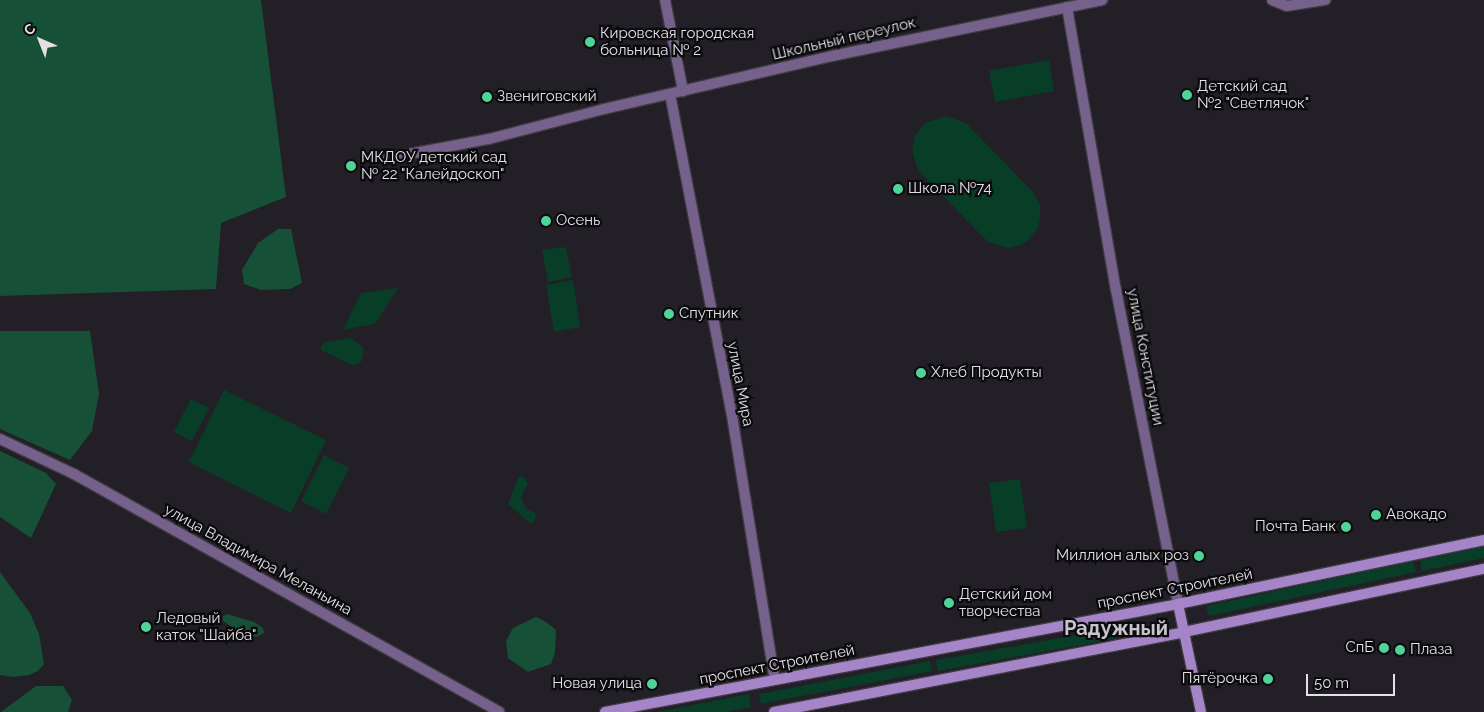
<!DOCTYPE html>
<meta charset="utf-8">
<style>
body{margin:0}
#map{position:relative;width:1484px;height:712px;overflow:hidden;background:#221f26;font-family:Raleway,sans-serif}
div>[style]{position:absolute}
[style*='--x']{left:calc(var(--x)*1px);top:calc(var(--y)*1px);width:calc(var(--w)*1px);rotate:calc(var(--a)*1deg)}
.green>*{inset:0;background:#083e28}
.forest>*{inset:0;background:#165036}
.roads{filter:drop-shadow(1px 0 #3d3a41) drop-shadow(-1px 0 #3d3a41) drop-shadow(0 1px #3d3a41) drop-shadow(0 -1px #3d3a41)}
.street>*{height:10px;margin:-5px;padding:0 5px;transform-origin:5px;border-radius:5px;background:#75618b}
.secondary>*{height:10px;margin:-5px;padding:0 5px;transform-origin:5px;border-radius:5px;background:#a584c8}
.dots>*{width:14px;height:14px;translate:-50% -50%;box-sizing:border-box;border:2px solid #0b0a0c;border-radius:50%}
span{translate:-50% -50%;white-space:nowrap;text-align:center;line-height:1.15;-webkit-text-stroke:4.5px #0b0a0c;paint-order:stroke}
.poi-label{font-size:15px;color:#e3e1e6}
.left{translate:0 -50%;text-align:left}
.right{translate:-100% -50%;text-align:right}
.street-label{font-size:15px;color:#e3e1e6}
.district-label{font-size:20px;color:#c8c4cd;font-weight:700}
.north{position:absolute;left:15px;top:15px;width:50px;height:50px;-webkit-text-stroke:4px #0b0a0c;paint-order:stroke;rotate:316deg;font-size:14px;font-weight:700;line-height:20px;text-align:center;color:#e3e1e6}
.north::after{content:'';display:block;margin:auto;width:18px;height:22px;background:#e3e1e6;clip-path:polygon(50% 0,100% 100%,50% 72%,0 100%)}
.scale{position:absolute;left:1306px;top:674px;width:89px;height:22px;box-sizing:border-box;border:2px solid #e3e1e6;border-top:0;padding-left:6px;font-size:15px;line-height:18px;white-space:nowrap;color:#e3e1e6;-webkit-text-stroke:4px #0b0a0c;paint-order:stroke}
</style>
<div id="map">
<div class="green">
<i style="clip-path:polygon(1049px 60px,1054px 91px,995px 102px,989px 71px)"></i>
<i style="clip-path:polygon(946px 116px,966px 123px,1033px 192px,1040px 205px,1040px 219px,1038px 228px,1028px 240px,1021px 245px,1008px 248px,988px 242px,918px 170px,912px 150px,915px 136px,925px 123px)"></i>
<i style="clip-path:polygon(566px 247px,572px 277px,548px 282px,542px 250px)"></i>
<i style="clip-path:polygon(573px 280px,580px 327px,554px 332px,546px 285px)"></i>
<i style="clip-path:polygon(398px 288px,375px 324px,343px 330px,361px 293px)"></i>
<i style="clip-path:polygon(351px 338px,363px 347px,364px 352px,361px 362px,355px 365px,352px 365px,321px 350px,321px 346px,325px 342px)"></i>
<i style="clip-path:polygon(224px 390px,326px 440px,291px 513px,189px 462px)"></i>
<i style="clip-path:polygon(191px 399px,209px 408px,192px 441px,174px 432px)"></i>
<i style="clip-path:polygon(324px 455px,349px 468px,326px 514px,301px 501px)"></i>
<i style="clip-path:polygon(523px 476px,528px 483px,521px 497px,526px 509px,534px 512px,536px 516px,534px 522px,530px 523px,508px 504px,518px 478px)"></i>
<i style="clip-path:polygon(1020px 479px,1027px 528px,996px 532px,989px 483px)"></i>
<i style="clip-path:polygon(1484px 546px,1484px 558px,1422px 571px,1420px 560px)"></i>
<i style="clip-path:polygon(1413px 561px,1416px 572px,1209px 616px,1206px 606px)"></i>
<i style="clip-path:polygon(1145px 623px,1147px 633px,938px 671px,936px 660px)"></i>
<i style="clip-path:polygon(930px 661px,932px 671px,761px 704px,759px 694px)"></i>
<i style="clip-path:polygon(749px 694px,751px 707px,727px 712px,657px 712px)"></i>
</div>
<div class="forest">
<i style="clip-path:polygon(0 0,261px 0,286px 197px,221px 223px,216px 289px,0 296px)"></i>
<i style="clip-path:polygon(278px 229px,291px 229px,302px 283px,290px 289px,261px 290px,244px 284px,242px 270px,258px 243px)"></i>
<i style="clip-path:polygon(0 331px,90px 331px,99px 394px,92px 431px,70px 460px,0 429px)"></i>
<i style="clip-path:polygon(0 451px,46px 473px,56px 484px,31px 538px,0 517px)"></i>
<i style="clip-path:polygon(0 572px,30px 613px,39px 634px,44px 664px,38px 671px,29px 675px,13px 677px,0 675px)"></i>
<i style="clip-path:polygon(227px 614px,254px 622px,263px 628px,264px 633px,256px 637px,235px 629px,223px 621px,223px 616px)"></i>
<i style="clip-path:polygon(536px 617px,546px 622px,556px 630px,555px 653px,551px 664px,528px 672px,508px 658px,506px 641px,513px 628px)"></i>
<i style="clip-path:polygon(36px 686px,63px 686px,72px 700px,68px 712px,1px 712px)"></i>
</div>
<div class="roads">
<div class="street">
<i style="--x:665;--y:0;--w:93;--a:78.8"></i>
<i style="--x:1272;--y:0;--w:16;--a:22"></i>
<i style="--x:1287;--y:6;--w:39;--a:-9"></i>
<i style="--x:1067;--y:7;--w:287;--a:80.2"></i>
<i style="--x:1116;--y:290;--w:320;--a:78.8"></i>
<i style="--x:670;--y:94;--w:334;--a:79.1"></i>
<i style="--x:733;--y:422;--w:261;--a:80.8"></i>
<i style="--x:388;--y:158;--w:103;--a:-10.7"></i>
<i style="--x:489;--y:139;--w:119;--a:-14.6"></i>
<i style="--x:604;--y:109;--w:234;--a:-13.1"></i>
<i style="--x:832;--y:56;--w:276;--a:-11.7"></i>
<i style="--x:0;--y:439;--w:82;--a:25.3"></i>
<i style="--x:74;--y:474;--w:487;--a:29.2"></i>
</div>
<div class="secondary">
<i style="--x:1178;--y:604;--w:110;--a:78"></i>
<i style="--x:605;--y:712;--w:583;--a:-10.67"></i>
<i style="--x:1178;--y:604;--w:313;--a:-11.8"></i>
<i style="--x:774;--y:712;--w:418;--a:-11"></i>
<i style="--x:1184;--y:632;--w:307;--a:-11.9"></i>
</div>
</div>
<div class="dots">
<i style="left:590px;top:42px;background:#51d398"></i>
<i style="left:1187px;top:95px;background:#51d398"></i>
<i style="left:487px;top:97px;background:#51d398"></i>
<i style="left:351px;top:166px;background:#51d398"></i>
<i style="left:898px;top:189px;background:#51d398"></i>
<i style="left:546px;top:221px;background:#51d398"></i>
<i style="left:669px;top:314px;background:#51d398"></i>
<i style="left:921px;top:373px;background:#51d398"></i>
<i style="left:1376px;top:515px;background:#51d398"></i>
<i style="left:1346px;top:527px;background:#51d398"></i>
<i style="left:1199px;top:556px;background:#51d398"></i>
<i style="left:949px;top:603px;background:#51d398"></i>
<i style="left:146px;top:627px;background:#51d398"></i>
<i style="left:1384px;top:648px;background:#51d398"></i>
<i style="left:1400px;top:650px;background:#51d398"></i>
<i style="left:1268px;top:679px;background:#51d398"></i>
<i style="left:652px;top:684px;background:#51d398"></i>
</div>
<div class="poi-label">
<span class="left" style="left:600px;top:42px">Кировская городская<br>больница № 2</span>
<span class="left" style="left:1197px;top:95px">Детский сад<br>№2 "Светлячок"</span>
<span class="left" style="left:497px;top:97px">Звениговский</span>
<span class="left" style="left:361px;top:166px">МКДОУ детский сад<br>№ 22 "Калейдоскоп"</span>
<span class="left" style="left:908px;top:189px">Школа №74</span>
<span class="left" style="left:556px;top:221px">Осень</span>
<span class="left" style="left:679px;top:314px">Спутник</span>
<span class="left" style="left:931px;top:373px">Хлеб Продукты</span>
<span class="left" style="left:1386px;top:515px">Авокадо</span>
<span class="right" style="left:1336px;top:527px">Почта Банк</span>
<span class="right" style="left:1189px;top:556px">Миллион алых роз</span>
<span class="left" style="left:959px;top:603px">Детский дом<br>творчества</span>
<span class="left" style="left:156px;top:627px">Ледовый<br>каток "Шайба"</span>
<span class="right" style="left:1374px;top:648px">СпБ</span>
<span class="left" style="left:1410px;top:650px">Плаза</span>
<span class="right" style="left:1258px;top:679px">Пятёрочка</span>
<span class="right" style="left:642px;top:684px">Новая улица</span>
</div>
<div class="street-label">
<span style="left:844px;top:39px;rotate:-13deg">Школьный переулок</span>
<span style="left:1145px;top:357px;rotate:79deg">улица Конституции</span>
<span style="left:740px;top:384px;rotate:79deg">улица Мира</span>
<span style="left:258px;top:560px;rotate:29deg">улица Владимира Меланьина</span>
<span style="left:1175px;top:589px;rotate:-11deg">проспект Строителей</span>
<span style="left:777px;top:665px;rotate:-11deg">проспект Строителей</span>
</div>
<div class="district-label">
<span style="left:1116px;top:628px">Радужный</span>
</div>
<div class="north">С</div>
<div class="scale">50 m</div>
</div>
